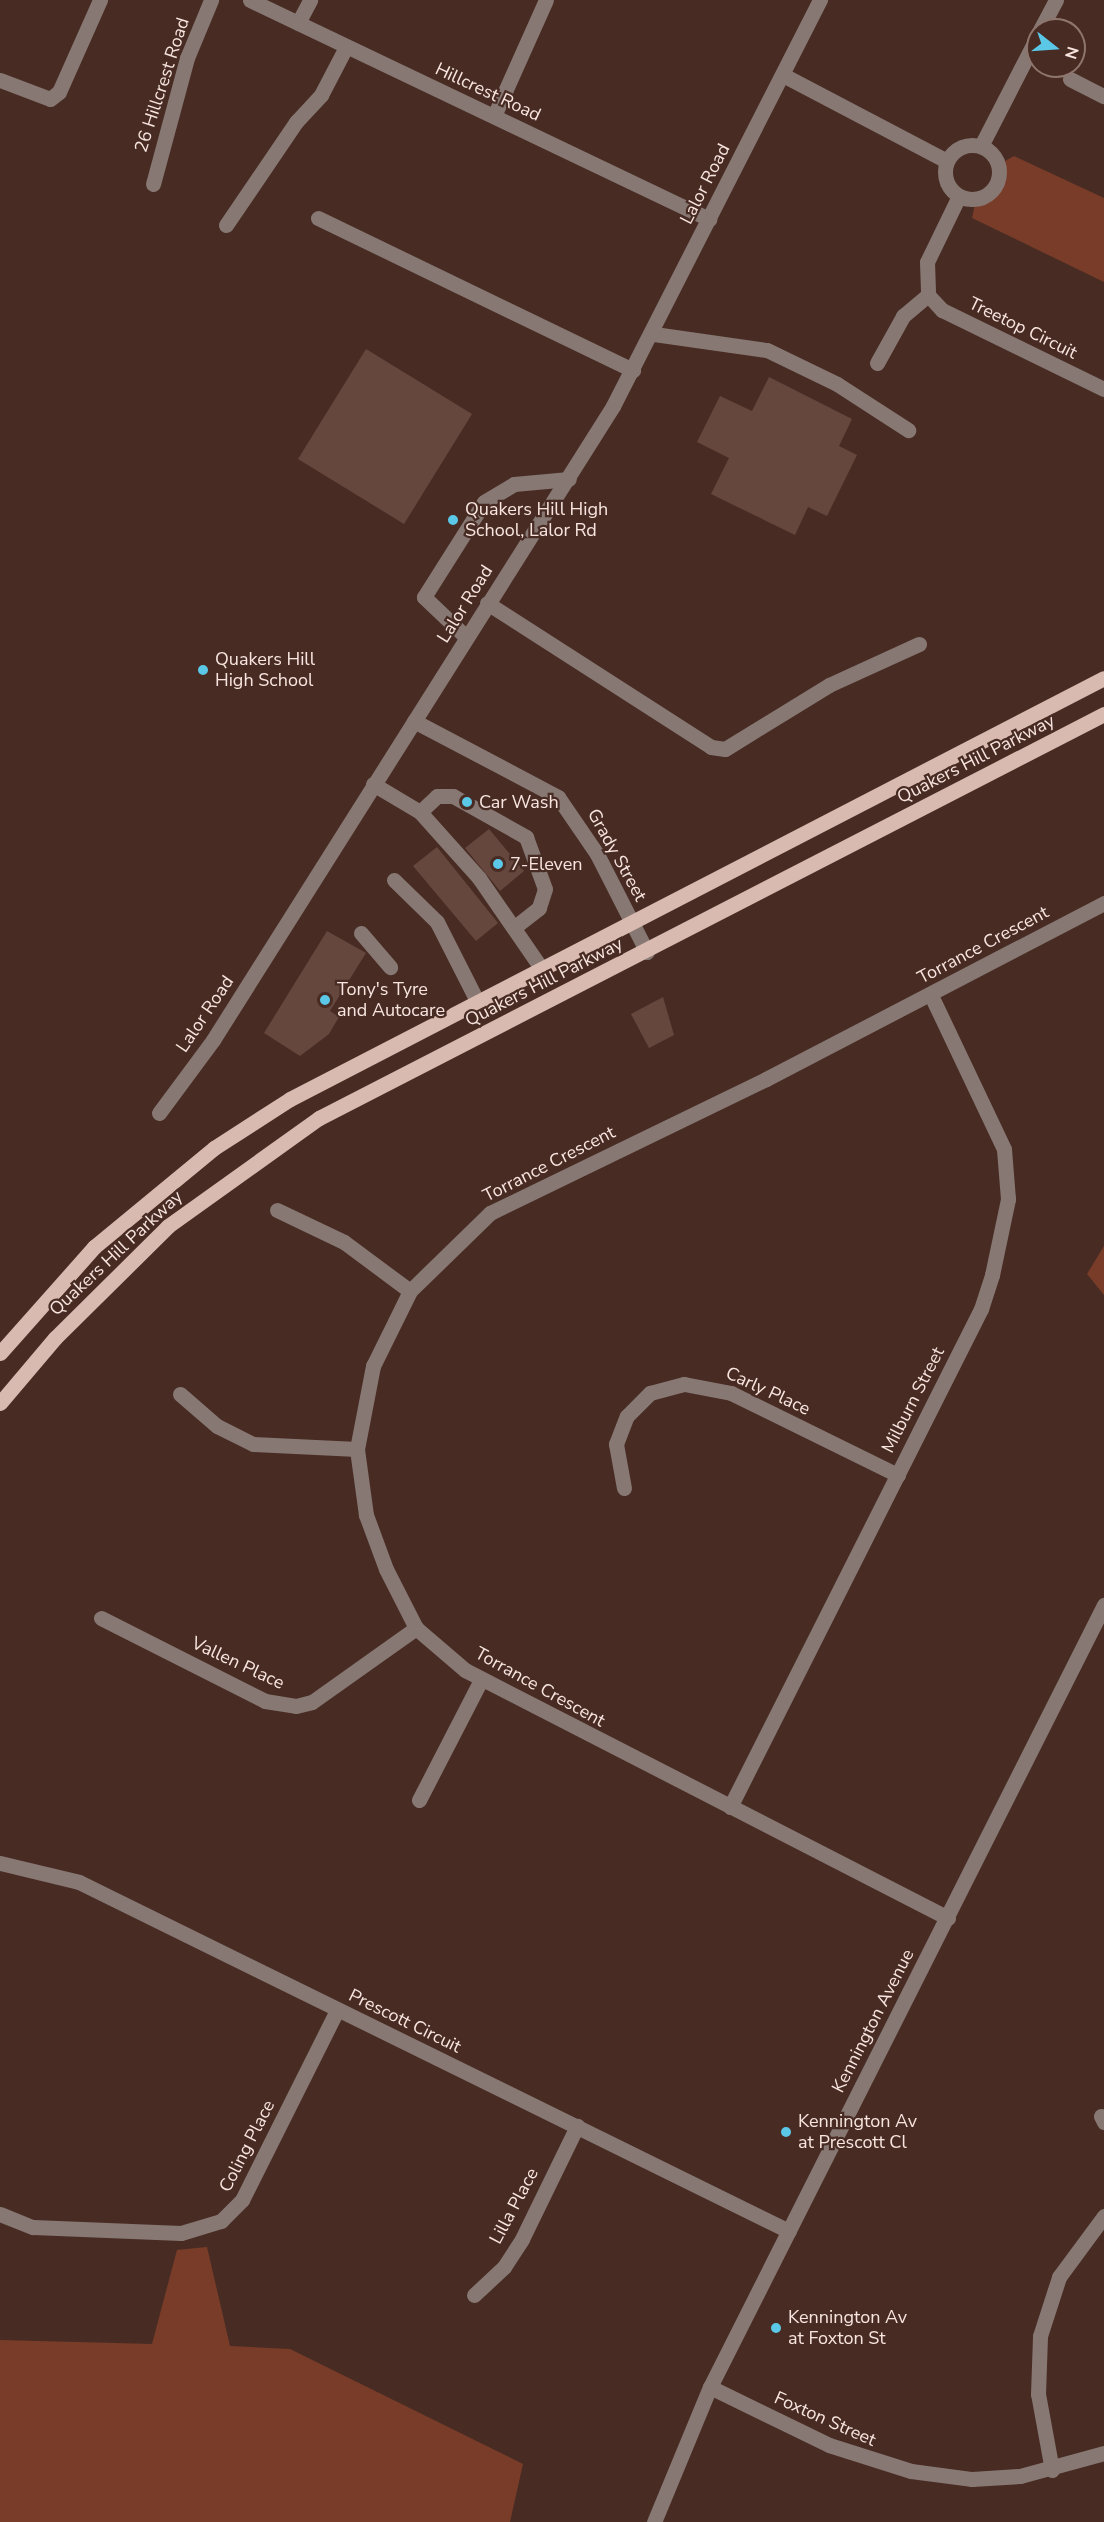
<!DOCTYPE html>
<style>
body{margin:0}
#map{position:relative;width:1104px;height:2522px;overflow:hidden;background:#482c24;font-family:"Nunito Sans",sans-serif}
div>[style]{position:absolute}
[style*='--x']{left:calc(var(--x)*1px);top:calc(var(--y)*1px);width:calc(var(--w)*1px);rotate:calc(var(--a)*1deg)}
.green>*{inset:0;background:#793c28}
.building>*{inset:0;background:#65473e}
.minor>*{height:15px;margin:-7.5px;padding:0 7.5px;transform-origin:7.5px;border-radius:7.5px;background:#877873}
.minor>.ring{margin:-7.5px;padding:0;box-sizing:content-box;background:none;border:15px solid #877873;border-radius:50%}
.major>*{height:15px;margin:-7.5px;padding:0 7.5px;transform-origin:7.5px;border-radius:7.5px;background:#d8bab0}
.dots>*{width:16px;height:16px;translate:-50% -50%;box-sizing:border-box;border:3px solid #482c24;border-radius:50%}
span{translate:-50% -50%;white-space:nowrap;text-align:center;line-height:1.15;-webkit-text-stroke:4.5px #482c24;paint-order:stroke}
.street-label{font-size:18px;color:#f8e5df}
.poi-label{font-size:18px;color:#f8e5df}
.left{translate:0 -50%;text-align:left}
.north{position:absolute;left:1026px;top:18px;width:60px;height:60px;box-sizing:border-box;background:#482c24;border:2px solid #8e766f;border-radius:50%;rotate:107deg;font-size:16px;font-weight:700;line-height:24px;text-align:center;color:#f8e5df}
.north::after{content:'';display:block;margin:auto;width:21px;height:27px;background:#5ac8e6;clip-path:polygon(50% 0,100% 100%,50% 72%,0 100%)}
</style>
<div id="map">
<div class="green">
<i style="clip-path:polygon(1014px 156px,1104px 198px,1104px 282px,972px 218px,976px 199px,997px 183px,998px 165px)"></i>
<i style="clip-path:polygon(1104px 1246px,1104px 1295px,1087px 1274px)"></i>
<i style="clip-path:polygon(207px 2247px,230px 2346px,290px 2349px,523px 2464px,510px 2522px,0 2522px,0 2340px,152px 2344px,177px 2250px)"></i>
</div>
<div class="building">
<i style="clip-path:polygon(366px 349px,472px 414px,404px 524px,298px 459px)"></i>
<i style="clip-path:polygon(769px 377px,852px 419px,839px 446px,857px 455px,827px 516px,808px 507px,795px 535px,711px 494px,729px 458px,697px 442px,720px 396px,752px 411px)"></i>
<i style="clip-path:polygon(489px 829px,524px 871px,500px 891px,465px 848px)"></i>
<i style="clip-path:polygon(437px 847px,498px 923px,476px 941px,413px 866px)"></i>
<i style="clip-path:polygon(327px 931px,366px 953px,330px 1011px,339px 1017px,329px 1034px,300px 1056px,264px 1033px)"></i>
<i style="clip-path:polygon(663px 997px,674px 1035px,649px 1048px,631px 1014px)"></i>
</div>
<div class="minor">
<i style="--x:250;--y:0;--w:509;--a:25.51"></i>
<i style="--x:298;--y:23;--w:26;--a:-62"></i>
<i style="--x:1040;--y:30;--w:34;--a:-62"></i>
<i style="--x:783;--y:75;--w:185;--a:27.7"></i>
<i style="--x:1070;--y:79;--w:38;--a:27"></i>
<i style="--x:0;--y:80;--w:53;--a:20.8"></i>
<i style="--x:50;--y:99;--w:11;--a:-38"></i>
<i style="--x:59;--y:92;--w:101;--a:-66"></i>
<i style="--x:494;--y:116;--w:127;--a:-65.9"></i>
<i class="ring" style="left:945px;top:145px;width:39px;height:39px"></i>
<i style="--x:981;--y:146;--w:125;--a:-62.8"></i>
<i style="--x:153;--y:184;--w:131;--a:-74.9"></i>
<i style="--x:187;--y:58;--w:63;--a:-67.5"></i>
<i style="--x:959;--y:196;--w:73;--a:115.9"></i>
<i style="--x:927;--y:262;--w:33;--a:88"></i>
<i style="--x:928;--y:295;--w:21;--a:47"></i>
<i style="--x:942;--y:310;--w:180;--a:26"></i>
<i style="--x:318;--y:218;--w:350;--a:25.8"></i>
<i style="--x:226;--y:225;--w:125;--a:-55.8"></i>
<i style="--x:296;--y:122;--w:37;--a:-47"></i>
<i style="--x:321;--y:95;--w:54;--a:-62.5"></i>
<i style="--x:654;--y:334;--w:114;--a:8.1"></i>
<i style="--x:767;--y:350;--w:78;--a:25.9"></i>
<i style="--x:837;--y:384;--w:85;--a:32.9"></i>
<i style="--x:877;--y:363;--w:54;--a:-61"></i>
<i style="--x:903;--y:316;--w:33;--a:-40"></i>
<i style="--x:487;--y:603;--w:266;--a:32.7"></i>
<i style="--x:711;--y:747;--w:14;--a:8"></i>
<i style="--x:725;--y:749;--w:122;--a:-31.6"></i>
<i style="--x:829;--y:685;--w:99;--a:-24.5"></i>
<i style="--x:466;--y:637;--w:58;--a:-136.4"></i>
<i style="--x:424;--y:597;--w:112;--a:-57.7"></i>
<i style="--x:484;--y:502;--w:35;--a:-31"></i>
<i style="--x:514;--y:484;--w:55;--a:-5.2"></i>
<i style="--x:414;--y:721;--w:163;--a:27.8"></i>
<i style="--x:558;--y:797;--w:69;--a:55.6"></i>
<i style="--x:597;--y:854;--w:110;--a:63"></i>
<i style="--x:373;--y:784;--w:55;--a:30.8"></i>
<i style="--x:420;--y:812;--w:89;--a:48.2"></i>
<i style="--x:479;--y:878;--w:109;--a:55.4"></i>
<i style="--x:420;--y:812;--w:23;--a:-43"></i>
<i style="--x:437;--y:796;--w:16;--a:0"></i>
<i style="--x:453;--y:796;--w:84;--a:29.3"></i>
<i style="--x:526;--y:837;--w:55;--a:69.9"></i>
<i style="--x:545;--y:889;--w:20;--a:108"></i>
<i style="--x:539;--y:908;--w:29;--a:142"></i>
<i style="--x:394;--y:880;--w:60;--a:44.3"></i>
<i style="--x:437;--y:922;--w:89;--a:63.1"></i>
<i style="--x:361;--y:933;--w:45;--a:49.5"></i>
<i style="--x:159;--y:1113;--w:91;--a:-53.5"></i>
<i style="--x:213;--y:1040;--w:750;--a:-57.75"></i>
<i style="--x:613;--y:406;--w:456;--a:-63"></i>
<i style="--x:277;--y:1210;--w:74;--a:25.5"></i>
<i style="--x:344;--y:1242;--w:82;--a:36.6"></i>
<i style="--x:180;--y:1394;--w:49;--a:40.9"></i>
<i style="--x:217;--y:1426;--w:40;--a:26.6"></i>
<i style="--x:253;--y:1444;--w:104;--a:2.8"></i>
<i style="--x:624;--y:1488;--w:45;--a:-100.3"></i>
<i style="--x:616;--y:1444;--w:30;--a:-69"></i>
<i style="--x:627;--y:1416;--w:33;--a:-45"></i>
<i style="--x:650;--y:1393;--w:35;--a:-15"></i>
<i style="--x:684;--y:1384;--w:48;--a:10.8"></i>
<i style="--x:731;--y:1393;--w:186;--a:26.2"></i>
<i style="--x:101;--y:1618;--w:184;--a:26.8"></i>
<i style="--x:265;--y:1701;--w:31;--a:9"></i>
<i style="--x:296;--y:1706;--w:16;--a:-14"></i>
<i style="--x:312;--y:1702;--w:128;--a:-35.4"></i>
<i style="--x:419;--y:1800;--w:135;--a:-62.7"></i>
<i style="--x:730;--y:1807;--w:558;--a:-63.25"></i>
<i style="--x:981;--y:1309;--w:36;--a:-72"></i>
<i style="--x:992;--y:1275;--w:78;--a:-78.1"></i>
<i style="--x:1008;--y:1199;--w:50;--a:-94.6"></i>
<i style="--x:1004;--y:1149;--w:170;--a:-115.4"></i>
<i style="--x:0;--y:1863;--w:81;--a:13.5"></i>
<i style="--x:79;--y:1882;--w:791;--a:26.18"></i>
<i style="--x:948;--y:1918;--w:543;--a:-152.82"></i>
<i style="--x:465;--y:1670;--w:65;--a:-139.4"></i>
<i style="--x:416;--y:1628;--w:66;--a:-117"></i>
<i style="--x:386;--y:1569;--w:58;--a:-110.3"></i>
<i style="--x:366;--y:1515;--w:67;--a:-97.8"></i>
<i style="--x:357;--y:1449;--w:85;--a:-79.1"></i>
<i style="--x:373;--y:1366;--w:84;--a:-63.7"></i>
<i style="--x:410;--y:1291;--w:112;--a:-44.3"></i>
<i style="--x:490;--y:1213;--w:307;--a:-25.9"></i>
<i style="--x:766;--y:1079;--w:381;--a:-27.5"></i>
<i style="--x:1101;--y:2116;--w:7;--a:63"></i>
<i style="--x:0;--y:2214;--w:35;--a:22"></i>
<i style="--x:33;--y:2227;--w:148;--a:2.3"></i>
<i style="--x:181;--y:2233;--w:42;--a:-16.7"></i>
<i style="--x:221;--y:2221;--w:30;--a:-45"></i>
<i style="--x:242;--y:2200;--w:212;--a:-63.4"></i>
<i style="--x:474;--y:2295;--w:41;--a:-43"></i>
<i style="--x:504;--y:2267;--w:33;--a:-57"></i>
<i style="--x:522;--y:2239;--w:126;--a:-64"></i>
<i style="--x:710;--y:2387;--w:132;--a:26"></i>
<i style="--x:829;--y:2445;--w:86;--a:17.6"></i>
<i style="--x:911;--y:2471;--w:62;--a:7.5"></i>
<i style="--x:972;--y:2479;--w:48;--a:-3.6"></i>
<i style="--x:1020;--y:2476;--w:87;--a:-15.3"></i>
<i style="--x:1052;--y:2470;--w:77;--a:-100.4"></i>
<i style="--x:1038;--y:2394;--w:58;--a:-88"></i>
<i style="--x:1040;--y:2336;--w:62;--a:-72.1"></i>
<i style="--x:1059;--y:2277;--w:76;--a:-53.6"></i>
<i style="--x:654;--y:2522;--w:146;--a:-67.5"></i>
<i style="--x:710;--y:2387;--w:876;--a:-63.26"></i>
</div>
<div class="major">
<i style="--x:0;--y:1353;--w:142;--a:-48.4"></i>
<i style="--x:94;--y:1247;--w:156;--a:-39.5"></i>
<i style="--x:214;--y:1148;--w:90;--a:-32.8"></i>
<i style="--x:290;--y:1099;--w:916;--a:-27.35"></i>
<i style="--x:0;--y:1403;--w:85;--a:-49.8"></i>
<i style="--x:55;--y:1338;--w:159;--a:-44.7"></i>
<i style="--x:168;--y:1226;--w:186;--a:-35.6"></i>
<i style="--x:319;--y:1118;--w:883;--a:-27.23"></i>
</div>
<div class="dots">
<i style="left:453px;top:520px;background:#5ac8e6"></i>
<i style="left:203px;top:670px;background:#5ac8e6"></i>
<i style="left:467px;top:802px;background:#5ac8e6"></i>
<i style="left:498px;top:864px;background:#5ac8e6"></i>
<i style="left:325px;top:1000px;background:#5ac8e6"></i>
<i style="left:786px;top:2132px;background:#5ac8e6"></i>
<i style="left:776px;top:2328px;background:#5ac8e6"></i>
</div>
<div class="street-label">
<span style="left:162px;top:85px;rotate:-72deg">26 Hillcrest Road</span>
<span style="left:488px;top:92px;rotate:25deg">Hillcrest Road</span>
<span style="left:705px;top:184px;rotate:-63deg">Lalor Road</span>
<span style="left:1023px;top:328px;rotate:26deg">Treetop Circuit</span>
<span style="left:465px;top:604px;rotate:-58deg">Lalor Road</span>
<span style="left:976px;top:759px;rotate:-27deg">Quakers Hill Parkway</span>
<span style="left:617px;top:855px;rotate:61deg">Grady Street</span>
<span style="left:983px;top:945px;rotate:-28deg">Torrance Crescent</span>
<span style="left:544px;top:982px;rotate:-27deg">Quakers Hill Parkway</span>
<span style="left:205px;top:1014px;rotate:-56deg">Lalor Road</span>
<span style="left:549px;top:1164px;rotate:-27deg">Torrance Crescent</span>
<span style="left:116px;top:1253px;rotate:-43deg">Quakers Hill Parkway</span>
<span style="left:768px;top:1391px;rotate:25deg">Carly Place</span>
<span style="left:913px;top:1400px;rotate:-63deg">Milburn Street</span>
<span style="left:238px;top:1663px;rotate:25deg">Vallen Place</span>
<span style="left:540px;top:1687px;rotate:29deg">Torrance Crescent</span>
<span style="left:405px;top:2021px;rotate:26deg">Prescott Circuit</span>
<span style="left:873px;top:2021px;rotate:-63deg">Kennington Avenue</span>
<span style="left:247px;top:2146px;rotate:-63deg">Coling Place</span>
<span style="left:514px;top:2206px;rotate:-62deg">Lilla Place</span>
<span style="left:825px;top:2419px;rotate:24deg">Foxton Street</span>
</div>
<div class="poi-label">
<span class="left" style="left:465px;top:520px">Quakers Hill High<br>School, Lalor Rd</span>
<span class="left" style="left:215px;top:670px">Quakers Hill<br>High School</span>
<span class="left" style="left:479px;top:802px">Car Wash</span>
<span class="left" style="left:510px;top:864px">7-Eleven</span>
<span class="left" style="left:337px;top:1000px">Tony's Tyre<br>and Autocare</span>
<span class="left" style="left:798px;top:2132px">Kennington Av<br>at Prescott Cl</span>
<span class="left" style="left:788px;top:2328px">Kennington Av<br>at Foxton St</span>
</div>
<div class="north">N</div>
</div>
